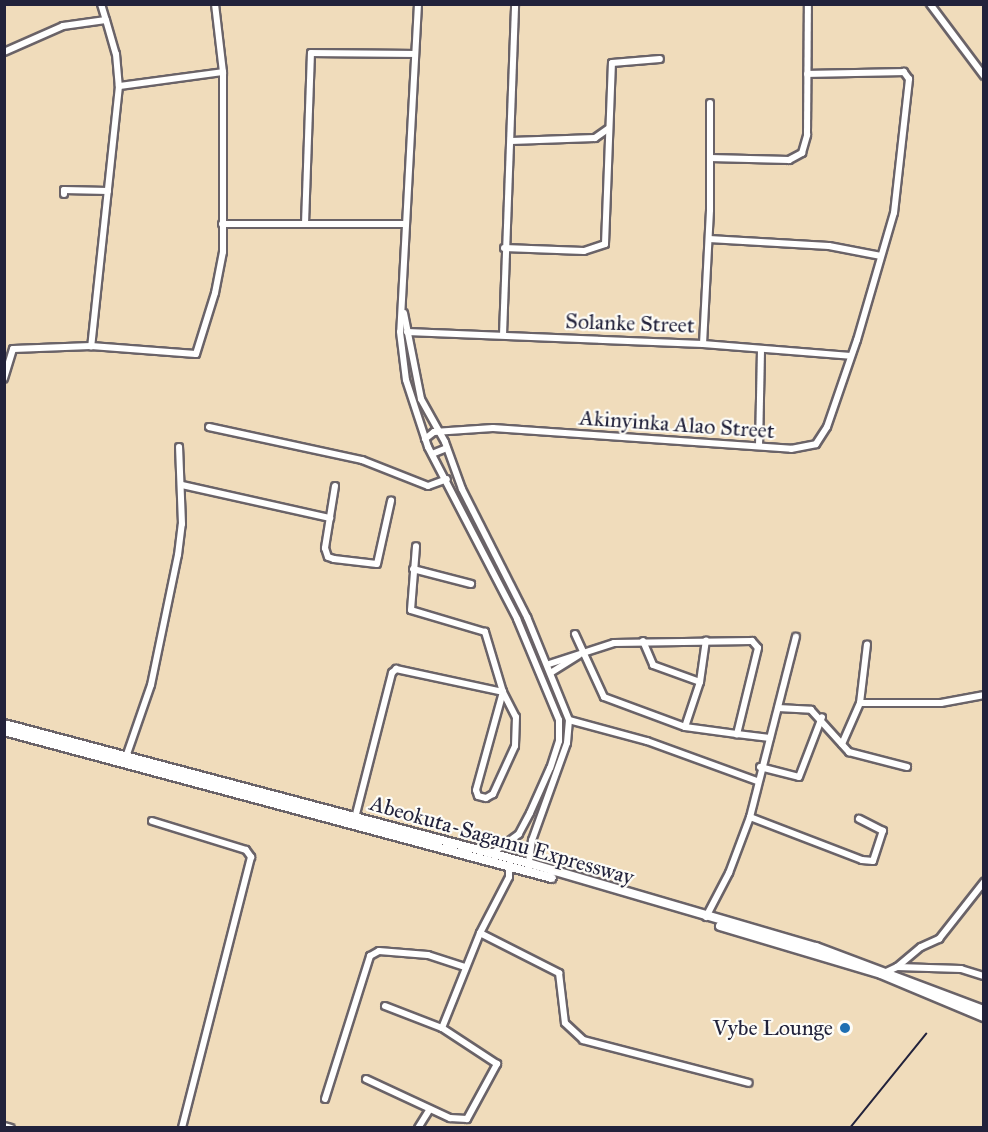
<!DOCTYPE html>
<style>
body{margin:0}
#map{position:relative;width:988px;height:1132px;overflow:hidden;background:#f0dcbb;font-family:"IM FELL Great Primer",serif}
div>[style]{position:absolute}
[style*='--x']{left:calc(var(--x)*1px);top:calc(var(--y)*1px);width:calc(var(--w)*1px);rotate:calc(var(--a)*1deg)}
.roads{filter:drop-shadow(2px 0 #6a6368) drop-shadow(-2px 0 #6a6368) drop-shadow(0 2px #6a6368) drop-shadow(0 -2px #6a6368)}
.minor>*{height:6px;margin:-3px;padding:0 3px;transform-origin:3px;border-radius:3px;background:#fff}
.highway>*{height:8px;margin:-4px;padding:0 4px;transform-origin:4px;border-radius:4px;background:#fff}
.rail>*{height:1.5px;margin:-0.75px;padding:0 0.75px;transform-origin:0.75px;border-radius:0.75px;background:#22223b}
.dots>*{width:16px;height:16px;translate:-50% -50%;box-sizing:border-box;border:3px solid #fdfcf7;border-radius:50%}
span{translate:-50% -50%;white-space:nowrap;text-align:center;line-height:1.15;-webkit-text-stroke:4.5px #fdfcf7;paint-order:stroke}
.street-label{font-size:22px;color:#22223b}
.poi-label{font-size:22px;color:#22223b}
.right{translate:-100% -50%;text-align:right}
.frame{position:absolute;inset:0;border:6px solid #22223b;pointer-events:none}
</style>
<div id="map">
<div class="roads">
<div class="minor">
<i style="--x:101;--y:4;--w:17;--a:73"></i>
<i style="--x:215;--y:4;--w:68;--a:83.3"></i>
<i style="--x:418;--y:4;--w:328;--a:93.1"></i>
<i style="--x:400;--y:332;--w:48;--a:82.9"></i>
<i style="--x:406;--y:380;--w:71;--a:71.8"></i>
<i style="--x:428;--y:447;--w:194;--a:62.6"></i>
<i style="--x:517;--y:619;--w:109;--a:67.4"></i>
<i style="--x:559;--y:720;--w:21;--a:90"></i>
<i style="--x:559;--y:741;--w:28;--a:108"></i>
<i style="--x:550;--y:768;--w:49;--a:114"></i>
<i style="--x:530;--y:813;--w:24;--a:118"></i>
<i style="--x:519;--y:834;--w:36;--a:144"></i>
<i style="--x:930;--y:4;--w:90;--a:53.1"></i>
<i style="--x:4;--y:52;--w:64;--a:-23.8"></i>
<i style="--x:63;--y:26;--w:43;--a:-7.9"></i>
<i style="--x:106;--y:20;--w:35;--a:74"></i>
<i style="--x:116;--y:54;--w:32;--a:85"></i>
<i style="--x:119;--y:86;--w:262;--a:96.1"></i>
<i style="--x:91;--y:346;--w:78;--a:177.8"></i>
<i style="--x:13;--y:349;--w:31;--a:107"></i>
<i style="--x:511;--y:141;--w:84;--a:-2"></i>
<i style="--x:595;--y:138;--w:16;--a:-35"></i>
<i style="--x:710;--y:158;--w:79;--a:1.5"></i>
<i style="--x:789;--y:160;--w:15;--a:-28"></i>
<i style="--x:802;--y:153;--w:19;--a:-74"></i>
<i style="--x:807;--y:135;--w:131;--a:-89.6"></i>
<i style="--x:64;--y:194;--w:4;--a:-90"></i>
<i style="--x:64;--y:190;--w:44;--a:1.3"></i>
<i style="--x:222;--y:224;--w:184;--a:0"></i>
<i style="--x:305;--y:224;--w:171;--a:-88"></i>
<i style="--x:311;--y:53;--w:104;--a:0.6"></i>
<i style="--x:709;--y:239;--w:120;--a:3.3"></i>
<i style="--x:829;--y:246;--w:53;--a:10.9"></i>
<i style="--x:504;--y:248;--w:80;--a:2.1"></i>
<i style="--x:584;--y:251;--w:22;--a:-18"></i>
<i style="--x:605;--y:244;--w:181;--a:-87.8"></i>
<i style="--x:612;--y:63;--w:48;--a:-4.8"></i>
<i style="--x:404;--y:313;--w:88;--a:78.8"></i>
<i style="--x:421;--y:399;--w:49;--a:60.8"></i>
<i style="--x:445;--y:442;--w:50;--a:70.1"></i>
<i style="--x:462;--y:489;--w:144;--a:63.1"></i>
<i style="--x:527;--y:617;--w:111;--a:67.8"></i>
<i style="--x:569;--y:720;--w:23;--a:95"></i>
<i style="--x:567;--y:743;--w:103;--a:109.8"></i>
<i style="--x:532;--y:840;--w:27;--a:98"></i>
<i style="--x:407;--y:332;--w:296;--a:2.3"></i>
<i style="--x:703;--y:344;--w:148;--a:4.6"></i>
<i style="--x:503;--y:335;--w:331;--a:-87.9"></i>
<i style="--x:703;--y:344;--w:134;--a:-87"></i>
<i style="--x:710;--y:210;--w:107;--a:-90"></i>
<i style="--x:91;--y:346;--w:105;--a:4.4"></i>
<i style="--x:196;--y:354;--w:64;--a:-72.7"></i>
<i style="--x:215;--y:293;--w:42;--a:-79"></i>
<i style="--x:223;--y:252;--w:180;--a:-90"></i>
<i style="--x:223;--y:72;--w:105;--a:172.3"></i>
<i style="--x:209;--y:427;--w:157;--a:12.2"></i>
<i style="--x:362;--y:460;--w:71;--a:21.5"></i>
<i style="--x:428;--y:486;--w:20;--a:-20"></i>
<i style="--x:425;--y:439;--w:11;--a:-38"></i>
<i style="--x:434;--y:432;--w:59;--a:-3.9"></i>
<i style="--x:493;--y:428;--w:299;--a:4"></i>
<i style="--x:791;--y:449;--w:25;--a:-11"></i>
<i style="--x:816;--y:444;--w:20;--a:-57"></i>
<i style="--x:827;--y:427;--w:92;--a:-71"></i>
<i style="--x:857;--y:340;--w:132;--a:-73.8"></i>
<i style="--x:894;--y:213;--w:135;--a:-83.6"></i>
<i style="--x:909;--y:79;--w:9;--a:-126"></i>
<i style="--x:904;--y:72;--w:97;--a:178.8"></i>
<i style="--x:759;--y:446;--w:97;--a:-88.8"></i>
<i style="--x:432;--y:454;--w:16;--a:-22"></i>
<i style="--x:182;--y:485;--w:152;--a:12.6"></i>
<i style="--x:335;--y:486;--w:63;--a:99.2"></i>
<i style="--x:325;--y:548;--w:9;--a:72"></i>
<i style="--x:328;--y:557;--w:6;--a:18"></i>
<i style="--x:334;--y:559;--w:43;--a:6.6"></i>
<i style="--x:377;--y:564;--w:65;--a:-77.5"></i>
<i style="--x:413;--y:569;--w:60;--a:14.5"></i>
<i style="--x:575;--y:634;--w:69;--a:65.3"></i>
<i style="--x:604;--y:697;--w:86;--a:20.3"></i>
<i style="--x:685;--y:727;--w:52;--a:7.7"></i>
<i style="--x:643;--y:641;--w:26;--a:67"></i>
<i style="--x:653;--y:665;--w:50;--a:19.9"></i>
<i style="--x:549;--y:664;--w:68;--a:-17.9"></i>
<i style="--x:614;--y:643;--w:138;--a:-0.8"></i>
<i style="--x:752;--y:641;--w:9;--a:49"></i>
<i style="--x:758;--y:648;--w:89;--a:103.7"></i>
<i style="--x:737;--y:734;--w:33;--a:7"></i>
<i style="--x:552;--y:672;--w:31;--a:-32"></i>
<i style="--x:860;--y:703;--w:81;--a:0"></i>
<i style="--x:941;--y:703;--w:44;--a:-10.5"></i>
<i style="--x:778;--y:708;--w:33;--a:3"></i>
<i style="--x:811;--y:710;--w:57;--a:47.9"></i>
<i style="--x:849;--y:752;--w:60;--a:14.5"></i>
<i style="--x:569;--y:720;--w:81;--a:15.1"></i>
<i style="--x:647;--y:741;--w:117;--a:20"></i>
<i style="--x:685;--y:727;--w:47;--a:-71.6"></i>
<i style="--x:700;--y:682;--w:42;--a:-81.9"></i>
<i style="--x:842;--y:744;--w:45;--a:-66.3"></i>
<i style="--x:860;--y:703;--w:59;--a:-83.2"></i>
<i style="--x:126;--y:757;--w:76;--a:-70.9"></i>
<i style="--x:151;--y:685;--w:133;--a:-78.3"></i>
<i style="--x:178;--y:555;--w:31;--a:-83"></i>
<i style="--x:182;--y:524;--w:77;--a:-92.2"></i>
<i style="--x:760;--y:767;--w:40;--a:14.4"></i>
<i style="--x:799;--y:777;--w:64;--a:-69"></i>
<i style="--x:750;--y:817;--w:120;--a:21"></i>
<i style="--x:862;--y:860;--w:11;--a:5"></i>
<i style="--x:873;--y:861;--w:32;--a:-72"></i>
<i style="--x:883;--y:831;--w:27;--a:-153"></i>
<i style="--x:355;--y:818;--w:150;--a:-75.7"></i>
<i style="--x:392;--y:673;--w:6;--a:-45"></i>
<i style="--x:396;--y:669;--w:109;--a:12.1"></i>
<i style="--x:503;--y:692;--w:28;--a:63"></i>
<i style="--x:516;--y:717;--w:29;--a:92"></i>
<i style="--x:515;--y:746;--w:53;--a:114.6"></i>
<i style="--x:493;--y:794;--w:8;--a:150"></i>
<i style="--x:486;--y:798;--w:8;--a:-166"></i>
<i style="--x:478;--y:796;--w:6;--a:-108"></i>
<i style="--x:476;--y:790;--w:102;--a:-74.6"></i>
<i style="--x:503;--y:692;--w:63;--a:-106.7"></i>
<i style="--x:485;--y:632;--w:77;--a:-163.4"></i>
<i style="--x:411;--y:610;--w:64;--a:-85.5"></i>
<i style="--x:152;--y:821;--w:98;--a:17.1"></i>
<i style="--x:246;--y:850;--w:9;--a:54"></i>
<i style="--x:251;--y:857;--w:280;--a:104.3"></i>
<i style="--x:706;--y:917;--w:50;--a:-62.4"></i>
<i style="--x:729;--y:873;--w:60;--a:-69.4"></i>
<i style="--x:750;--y:817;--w:186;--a:-75.7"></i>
<i style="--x:480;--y:933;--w:89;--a:26.9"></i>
<i style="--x:559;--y:973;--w:50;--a:83.2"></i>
<i style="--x:565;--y:1023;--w:25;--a:43"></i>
<i style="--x:583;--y:1040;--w:171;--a:14.5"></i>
<i style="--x:897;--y:967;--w:31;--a:-40"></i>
<i style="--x:921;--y:947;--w:20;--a:-24"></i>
<i style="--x:939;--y:939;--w:73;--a:-51.7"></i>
<i style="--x:882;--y:974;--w:17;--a:-25"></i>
<i style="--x:897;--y:967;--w:64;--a:1.8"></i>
<i style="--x:961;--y:969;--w:24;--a:17"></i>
<i style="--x:385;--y:1006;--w:61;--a:21.1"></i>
<i style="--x:366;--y:1079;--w:93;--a:24.9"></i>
<i style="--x:450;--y:1118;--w:17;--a:3"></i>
<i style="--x:467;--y:1119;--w:63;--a:-61.4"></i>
<i style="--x:497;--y:1064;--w:66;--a:-146.8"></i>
<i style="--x:442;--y:1028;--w:102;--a:-68.2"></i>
<i style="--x:480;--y:933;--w:63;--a:-62.6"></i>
<i style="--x:509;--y:877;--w:12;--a:-90"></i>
<i style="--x:325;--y:1099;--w:150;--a:-72.5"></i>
<i style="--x:370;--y:956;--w:10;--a:-29"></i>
<i style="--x:379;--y:951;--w:49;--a:4.7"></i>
<i style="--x:428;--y:955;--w:40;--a:18"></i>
<i style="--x:4;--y:1126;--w:7;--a:16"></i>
<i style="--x:418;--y:1128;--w:22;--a:-58"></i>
</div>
<div class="highway">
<i style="--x:4;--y:724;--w:542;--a:14.86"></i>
<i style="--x:528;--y:863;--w:300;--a:16.3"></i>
<i style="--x:816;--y:947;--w:179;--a:20.6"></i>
<i style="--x:4;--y:731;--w:567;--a:15.02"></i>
<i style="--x:720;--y:926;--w:168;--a:16.6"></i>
<i style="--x:881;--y:974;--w:112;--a:22.7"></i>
</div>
</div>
<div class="rail">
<i style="--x:850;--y:1128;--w:121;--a:-51"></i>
</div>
<div class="dots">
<i style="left:845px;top:1028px;background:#1f6fb2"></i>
</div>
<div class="street-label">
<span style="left:630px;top:323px;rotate:2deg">Solanke Street</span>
<span style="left:677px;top:424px;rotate:4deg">Akinyinka Alao Street</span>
<span style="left:502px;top:840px;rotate:16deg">Abeokuta-Sagamu Expressway</span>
</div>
<div class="poi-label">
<span class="right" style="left:833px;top:1028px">Vybe Lounge</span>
</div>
<div class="frame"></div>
</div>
